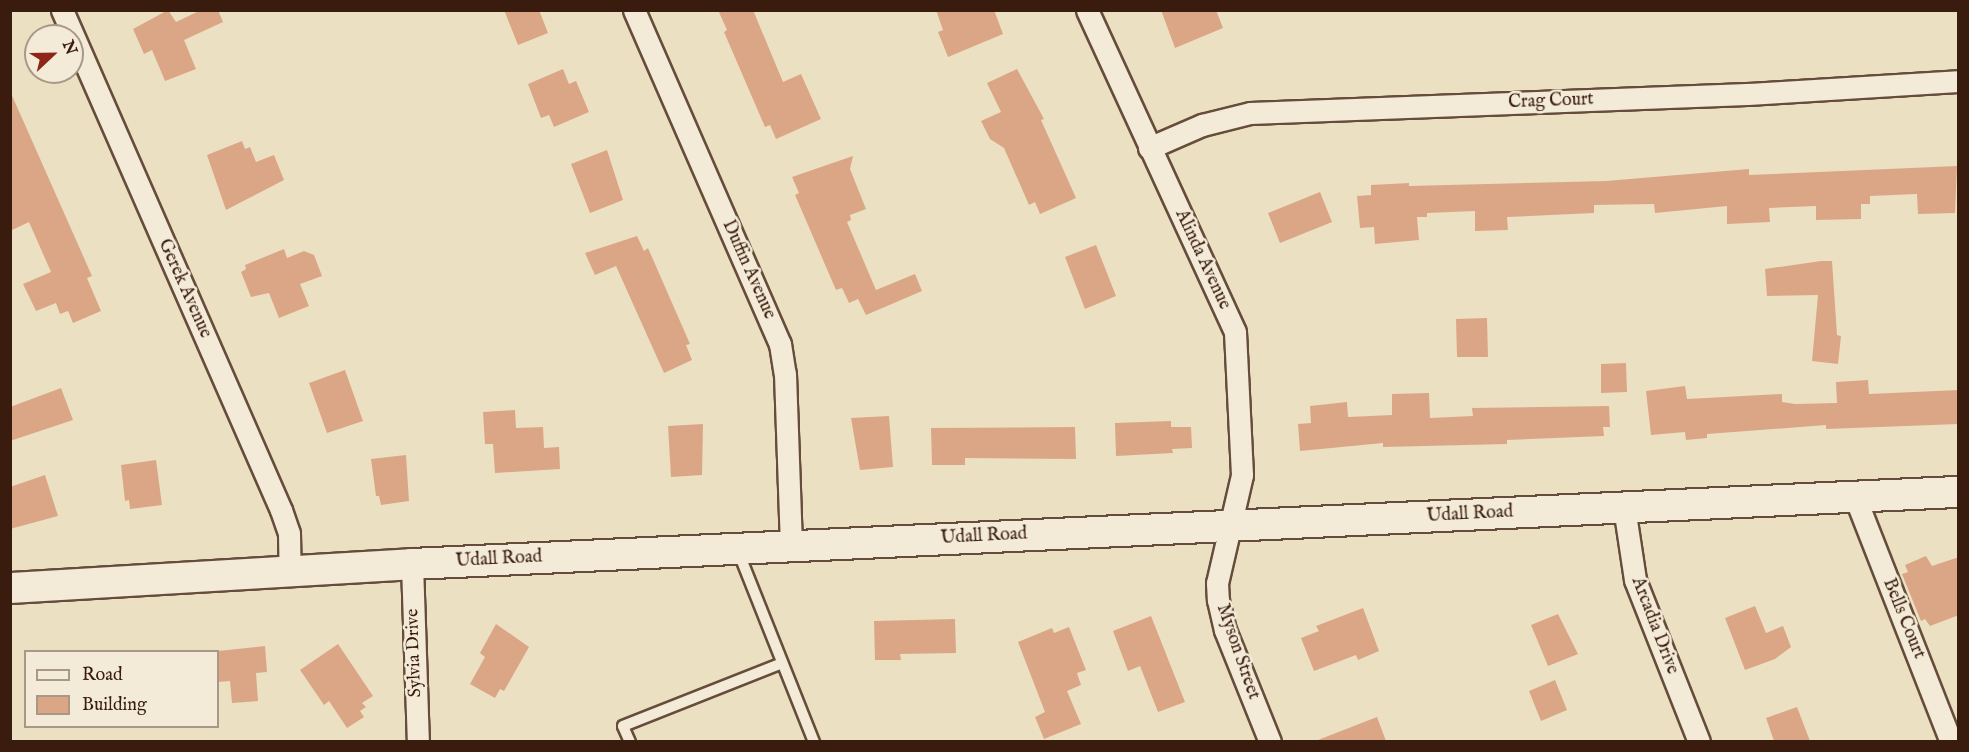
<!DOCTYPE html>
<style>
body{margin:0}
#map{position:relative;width:1969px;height:752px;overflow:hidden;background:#ece0c2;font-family:"IM FELL English",serif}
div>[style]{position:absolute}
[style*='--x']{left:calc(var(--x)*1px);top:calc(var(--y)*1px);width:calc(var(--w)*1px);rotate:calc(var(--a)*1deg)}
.building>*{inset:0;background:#dba686}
.roads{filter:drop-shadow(2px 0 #664d3b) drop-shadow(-2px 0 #664d3b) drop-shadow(0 2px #664d3b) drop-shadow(0 -2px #664d3b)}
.lane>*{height:10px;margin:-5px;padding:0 5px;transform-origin:5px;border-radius:5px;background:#f3ebd7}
.street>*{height:21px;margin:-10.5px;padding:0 10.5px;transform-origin:10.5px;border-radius:10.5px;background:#f3ebd7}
.secondary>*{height:30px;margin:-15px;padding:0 15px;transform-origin:15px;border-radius:15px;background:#f3ebd7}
span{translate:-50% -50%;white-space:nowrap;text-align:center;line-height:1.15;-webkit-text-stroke:5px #f3ebd7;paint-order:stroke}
.street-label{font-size:18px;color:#3a1c0e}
.frame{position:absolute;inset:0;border:12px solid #3a1c0e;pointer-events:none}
.legend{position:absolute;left:24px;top:650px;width:195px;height:78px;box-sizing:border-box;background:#f3ebd7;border:2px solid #a99887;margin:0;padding:8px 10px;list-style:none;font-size:18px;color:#3a1c0e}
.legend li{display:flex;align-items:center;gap:12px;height:30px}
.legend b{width:30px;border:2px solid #a99887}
.north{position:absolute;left:24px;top:24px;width:60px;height:60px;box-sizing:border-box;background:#f3ebd7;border:2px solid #a99887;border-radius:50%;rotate:68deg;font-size:16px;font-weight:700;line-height:24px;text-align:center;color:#3a1c0e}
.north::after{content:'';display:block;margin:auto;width:21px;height:27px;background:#8f2418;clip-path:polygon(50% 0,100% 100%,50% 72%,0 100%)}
</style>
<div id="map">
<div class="building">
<i style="clip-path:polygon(168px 10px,176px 22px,201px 10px,218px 10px,223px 22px,184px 40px,196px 69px,165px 81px,152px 50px,144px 54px,133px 29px)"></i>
<i style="clip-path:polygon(504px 10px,539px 10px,548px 33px,518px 45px)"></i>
<i style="clip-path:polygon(718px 10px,753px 10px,783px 82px,801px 74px,821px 119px,776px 139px,770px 125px,765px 127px,724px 32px,727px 30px)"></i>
<i style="clip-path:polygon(936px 10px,994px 10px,1003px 34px,948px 57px,938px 32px,943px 30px)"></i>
<i style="clip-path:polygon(1161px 10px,1216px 10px,1223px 28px,1175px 48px)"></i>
<i style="clip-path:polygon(563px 69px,569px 84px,576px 81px,589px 112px,554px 127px,549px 115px,541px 118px,528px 84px)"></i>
<i style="clip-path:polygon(1017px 69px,1044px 119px,1041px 120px,1076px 198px,1040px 214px,1035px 202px,1029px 205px,1004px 148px,990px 139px,981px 121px,1001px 112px,987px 83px)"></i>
<i style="clip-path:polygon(10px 91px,92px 276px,87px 278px,101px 311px,73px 323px,68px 311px,60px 314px,56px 303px,36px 311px,23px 284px,51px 272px,29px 222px,10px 231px)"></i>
<i style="clip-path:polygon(242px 141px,245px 149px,250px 147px,256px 162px,274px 155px,284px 180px,226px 210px,207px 155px)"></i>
<i style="clip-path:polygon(607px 150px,623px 200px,590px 213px,571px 164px)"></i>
<i style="clip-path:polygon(853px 156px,850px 169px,866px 209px,850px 215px,851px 220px,847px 222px,876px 290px,915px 274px,922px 291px,866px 315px,858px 299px,849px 303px,842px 288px,836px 290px,795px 195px,799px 193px,792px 177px)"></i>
<i style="clip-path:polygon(1957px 166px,1955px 213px,1918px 214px,1917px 194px,1870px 196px,1870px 204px,1861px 204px,1861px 219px,1816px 220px,1816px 206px,1769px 208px,1770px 222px,1727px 224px,1727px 206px,1655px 213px,1654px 204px,1594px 205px,1594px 213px,1507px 217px,1508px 230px,1475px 231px,1475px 211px,1427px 213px,1427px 217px,1417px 217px,1419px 240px,1375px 244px,1374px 227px,1360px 228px,1357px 196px,1371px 195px,1371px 185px,1409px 183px,1409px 186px,1606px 181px,1749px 169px,1749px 175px)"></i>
<i style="clip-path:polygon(1320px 192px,1332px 222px,1280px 243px,1268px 213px)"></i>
<i style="clip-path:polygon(637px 236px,644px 251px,648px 248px,690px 344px,686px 345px,692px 360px,664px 373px,616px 266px,595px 275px,585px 253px)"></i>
<i style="clip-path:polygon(1096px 245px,1116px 296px,1085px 309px,1065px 257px)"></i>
<i style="clip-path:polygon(284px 249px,287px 258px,304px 251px,314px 255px,322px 276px,300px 284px,309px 306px,279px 318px,269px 293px,251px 297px,241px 272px,246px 269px,245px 265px)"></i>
<i style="clip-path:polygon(1821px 261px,1832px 261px,1837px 335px,1841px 336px,1838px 364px,1812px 361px,1818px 295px,1767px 296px,1765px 269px)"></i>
<i style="clip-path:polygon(1487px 318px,1488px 357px,1457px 357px,1456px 319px)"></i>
<i style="clip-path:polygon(1626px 363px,1627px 392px,1601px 393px,1601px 364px)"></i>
<i style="clip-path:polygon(345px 370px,363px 421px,327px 433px,309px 383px)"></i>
<i style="clip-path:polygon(1868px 380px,1869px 394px,1959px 390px,1959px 424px,1826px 429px,1826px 425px,1707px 434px,1707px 438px,1686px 440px,1685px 432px,1651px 435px,1646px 391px,1685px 386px,1687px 399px,1782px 394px,1782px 402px,1795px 404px,1837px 403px,1836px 382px)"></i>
<i style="clip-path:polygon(61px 388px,73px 420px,10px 441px,10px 407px)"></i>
<i style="clip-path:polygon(1429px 393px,1430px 418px,1473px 416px,1472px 408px,1609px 406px,1610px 427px,1603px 427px,1604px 436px,1507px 440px,1507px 444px,1383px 447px,1383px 443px,1300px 451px,1298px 424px,1311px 423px,1310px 406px,1347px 402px,1348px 417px,1392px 415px,1392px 394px)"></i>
<i style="clip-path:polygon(515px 410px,516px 428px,543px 427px,544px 448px,559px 447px,560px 469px,495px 473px,493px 444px,485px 444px,483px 412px)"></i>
<i style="clip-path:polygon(889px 416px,893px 467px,860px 470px,851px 418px)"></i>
<i style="clip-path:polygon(1171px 421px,1171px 427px,1191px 427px,1192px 448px,1172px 449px,1173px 453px,1116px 456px,1115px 423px)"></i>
<i style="clip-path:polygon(703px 424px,702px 475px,671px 477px,668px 426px)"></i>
<i style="clip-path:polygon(1075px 427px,1076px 459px,965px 458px,965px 465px,932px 465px,931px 428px)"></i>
<i style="clip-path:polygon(406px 455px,409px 501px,381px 505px,379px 496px,376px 496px,371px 459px)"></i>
<i style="clip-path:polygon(156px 460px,162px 505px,130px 509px,129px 500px,125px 501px,121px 465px)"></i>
<i style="clip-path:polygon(45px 475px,58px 516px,10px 529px,10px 487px)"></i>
<i style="clip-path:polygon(1926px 556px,1932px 566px,1959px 557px,1959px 615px,1930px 626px,1925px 619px,1921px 621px,1902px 574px,1908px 572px,1905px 565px)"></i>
<i style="clip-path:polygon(1755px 606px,1766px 633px,1783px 626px,1791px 647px,1775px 659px,1745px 670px,1725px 618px)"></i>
<i style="clip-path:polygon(1363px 608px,1379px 651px,1358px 660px,1356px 655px,1314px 671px,1301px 638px,1319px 631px,1316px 626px)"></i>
<i style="clip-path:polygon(1558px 614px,1578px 654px,1548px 666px,1531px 625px)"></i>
<i style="clip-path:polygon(1151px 616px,1185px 702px,1158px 712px,1140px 666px,1128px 671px,1113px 631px)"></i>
<i style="clip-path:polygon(955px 619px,956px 653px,900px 654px,901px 660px,875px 660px,874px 621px)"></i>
<i style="clip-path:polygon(496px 624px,529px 647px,504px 691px,500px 689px,495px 698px,470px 684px,485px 657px,480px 653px)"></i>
<i style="clip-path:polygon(1069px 627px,1086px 670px,1077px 673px,1081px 685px,1067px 691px,1081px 724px,1044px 739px,1035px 717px,1045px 712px,1018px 642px,1052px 628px,1054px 633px)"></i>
<i style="clip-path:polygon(338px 644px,373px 696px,362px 703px,366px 707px,360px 711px,364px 717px,347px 728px,329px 701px,324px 705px,300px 670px)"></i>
<i style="clip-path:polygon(265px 646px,267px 672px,256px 673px,258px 701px,232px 703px,230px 681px,218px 682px,218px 651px)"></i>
<i style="clip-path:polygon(1555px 680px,1567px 710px,1541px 721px,1529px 691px)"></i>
<i style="clip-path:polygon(1797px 707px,1810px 741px,1774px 741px,1766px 718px)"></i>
<i style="clip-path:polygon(1377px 717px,1386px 741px,1318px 741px,1318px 740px)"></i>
</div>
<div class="roads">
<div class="lane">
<i style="--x:738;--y:551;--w:206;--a:68.3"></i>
<i style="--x:630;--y:742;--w:17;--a:-114"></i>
<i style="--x:623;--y:726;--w:171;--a:-21.6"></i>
</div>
<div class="street">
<i style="--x:62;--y:10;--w:546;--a:66.35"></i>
<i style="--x:281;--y:510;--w:24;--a:71"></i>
<i style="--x:289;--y:533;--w:39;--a:89"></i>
<i style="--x:634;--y:10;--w:365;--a:66.4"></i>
<i style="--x:780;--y:344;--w:30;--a:81"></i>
<i style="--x:785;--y:374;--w:172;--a:88"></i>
<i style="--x:1087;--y:10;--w:354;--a:65.3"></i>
<i style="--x:1235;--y:332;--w:143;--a:87.2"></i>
<i style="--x:1242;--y:475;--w:111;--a:103"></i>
<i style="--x:1217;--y:583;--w:17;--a:87"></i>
<i style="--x:1218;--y:600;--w:31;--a:77"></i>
<i style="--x:1225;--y:630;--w:121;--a:68.1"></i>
<i style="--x:1149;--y:148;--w:58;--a:-23.5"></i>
<i style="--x:1202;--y:125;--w:49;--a:-14"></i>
<i style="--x:1250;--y:113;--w:497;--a:-2.2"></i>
<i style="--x:1747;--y:94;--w:211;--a:-3.5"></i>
<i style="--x:1855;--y:497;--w:263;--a:68.6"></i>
<i style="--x:1624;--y:507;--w:74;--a:81.4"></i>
<i style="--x:1635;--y:580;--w:174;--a:68.4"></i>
<i style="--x:412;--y:564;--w:178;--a:88.1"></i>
</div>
<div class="secondary">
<i style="--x:10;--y:588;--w:403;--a:-3.4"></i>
<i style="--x:412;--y:564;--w:1548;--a:-2.67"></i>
</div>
</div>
<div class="street-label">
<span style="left:1551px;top:102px;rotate:-2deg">Crag Court</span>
<span style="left:1202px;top:260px;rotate:65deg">Alinda Avenue</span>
<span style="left:748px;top:270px;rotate:66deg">Duffin Avenue</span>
<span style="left:184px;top:289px;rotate:66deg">Gerek Avenue</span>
<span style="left:1470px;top:515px;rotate:-3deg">Udall Road</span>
<span style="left:984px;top:537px;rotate:-3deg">Udall Road</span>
<span style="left:499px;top:560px;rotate:-3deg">Udall Road</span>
<span style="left:1903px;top:619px;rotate:68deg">Bells Court</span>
<span style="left:1654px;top:626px;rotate:69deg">Arcadia Drive</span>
<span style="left:1237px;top:652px;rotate:71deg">Myson Street</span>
<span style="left:415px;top:653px;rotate:-92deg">Sylvia Drive</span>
</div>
<div class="frame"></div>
<ul class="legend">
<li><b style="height:8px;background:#f3ebd7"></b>Road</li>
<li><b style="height:16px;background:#dba686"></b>Building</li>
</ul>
<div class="north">N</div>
</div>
